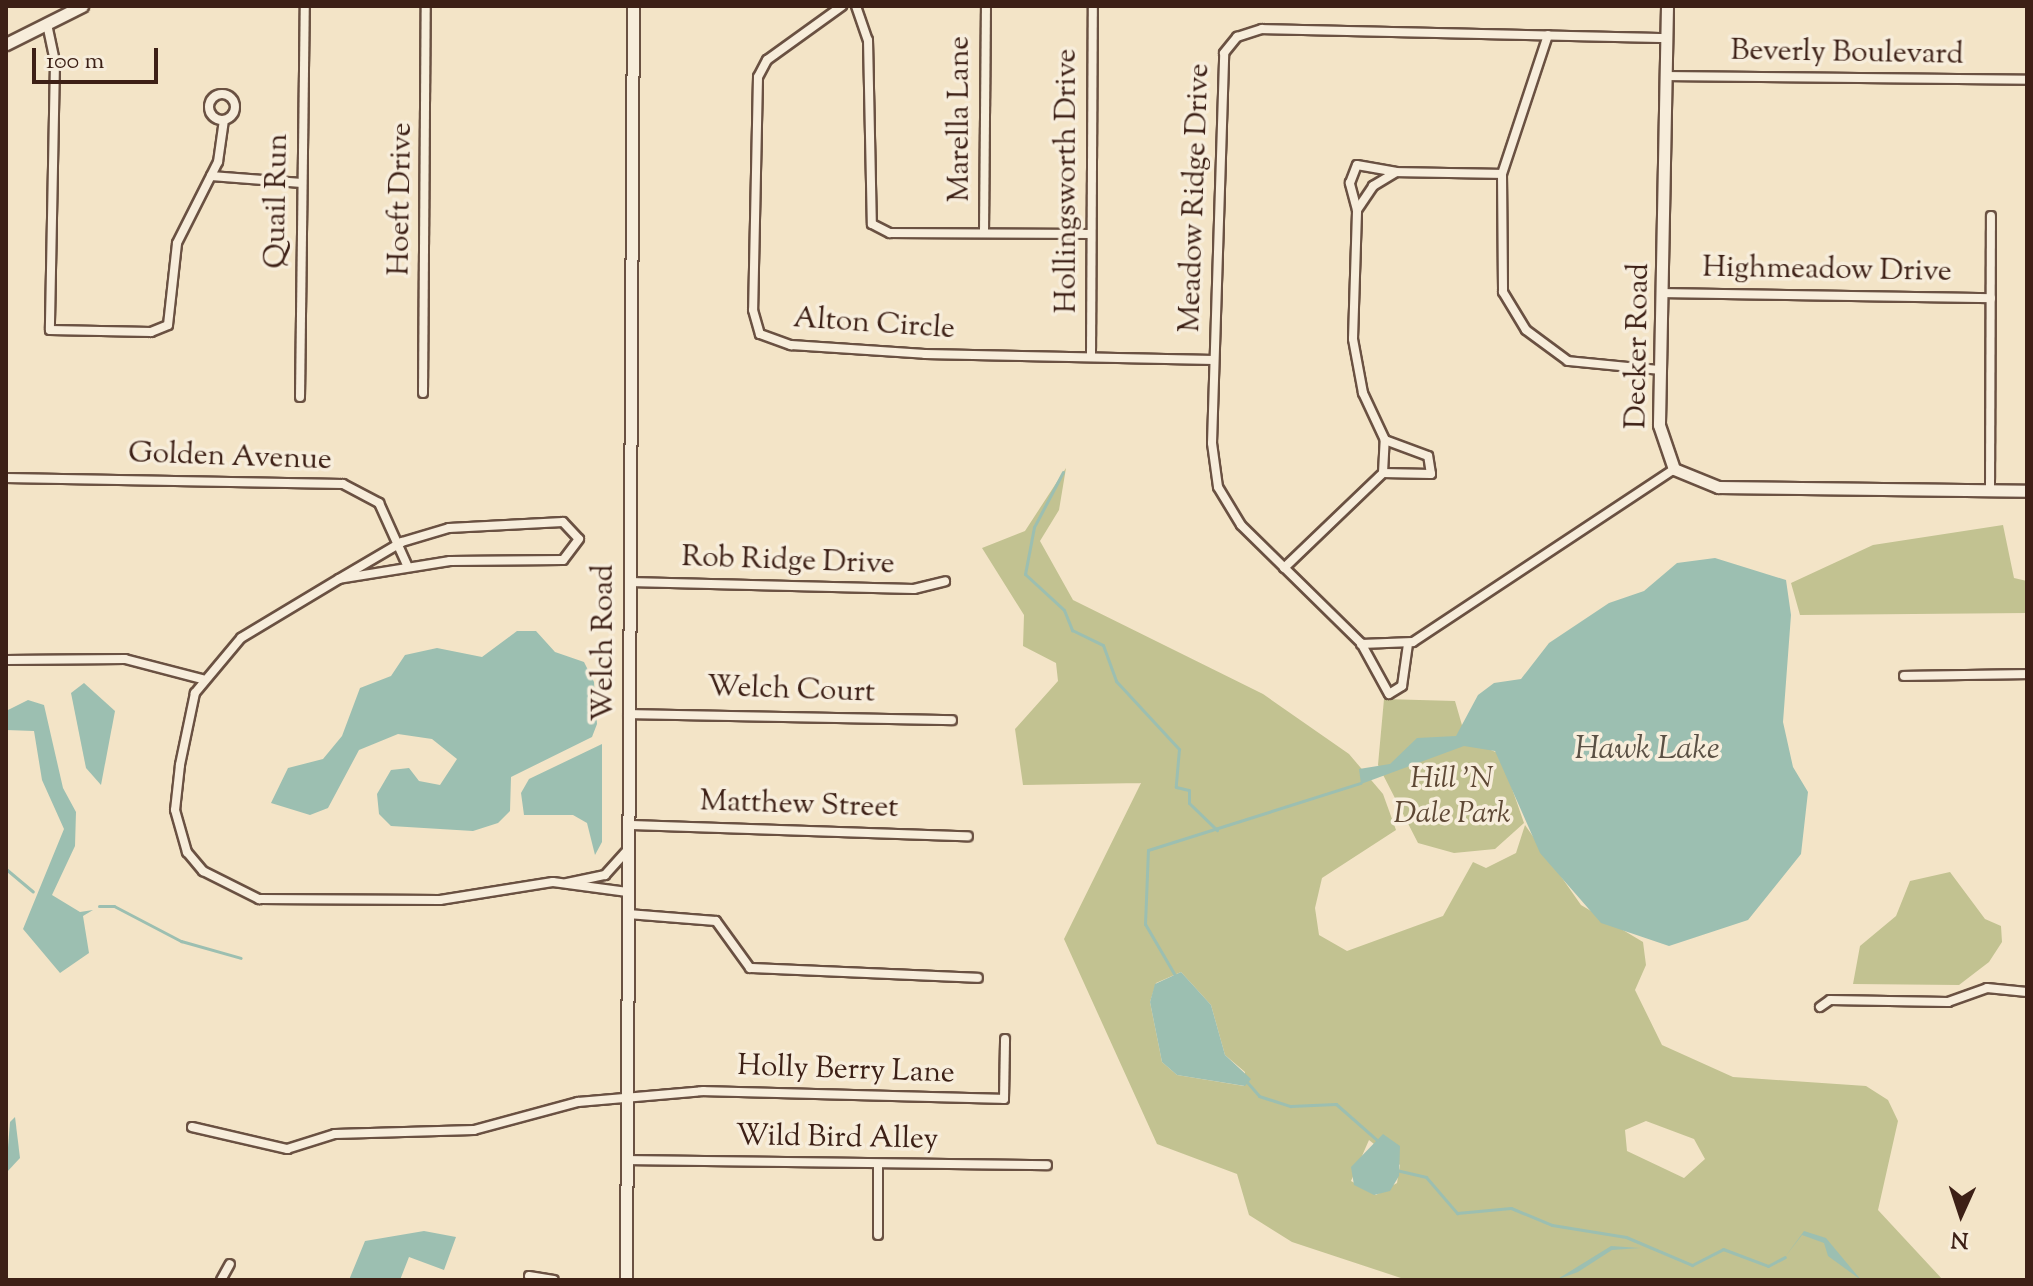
<!DOCTYPE html>
<style>
body{margin:0}
#map{position:relative;width:2033px;height:1286px;overflow:hidden;background:#f3e4c7;font-family:"Sorts Mill Goudy",serif}
div>[style]{position:absolute}
[style*='--x']{left:calc(var(--x)*1px);top:calc(var(--y)*1px);width:calc(var(--w)*1px);rotate:calc(var(--a)*1deg)}
.green>*{inset:0;background:#c2c291}
.water>*{inset:0;background:#9cbfb1}
.stream>*{height:3px;margin:-1.5px;padding:0 1.5px;transform-origin:1.5px;border-radius:1.5px;background:#9cbfb1}
.roads{filter:drop-shadow(2px 0 #6a5142) drop-shadow(-2px 0 #6a5142) drop-shadow(0 2px #6a5142) drop-shadow(0 -2px #6a5142)}
.street>*{height:8px;margin:-4px;padding:0 4px;transform-origin:4px;border-radius:4px;background:#f7eddb}
.street>.ring{margin:-4px;padding:0;box-sizing:content-box;background:none;border:8px solid #f7eddb;border-radius:50%}
.secondary>*{height:11px;margin:-5.5px;padding:0 5.5px;transform-origin:5.5px;border-radius:5.5px;background:#f7eddb}
span{translate:-50% -50%;white-space:nowrap;text-align:center;line-height:1.15;-webkit-text-stroke:7px #f7eddb;paint-order:stroke}
.street-label{font-size:30px;color:#3d2016}
.park-label{font-size:30px;color:#5e4835;font-style:italic}
.water-label{font-size:32px;color:#5a5044;font-style:italic}
.frame{position:absolute;inset:0;border:8px solid #3d2016;pointer-events:none}
.north{position:absolute;left:1921px;top:1174px;width:80px;height:80px;-webkit-text-stroke:6px #f7eddb;paint-order:stroke;rotate:183deg;font-size:22px;font-weight:700;line-height:32px;text-align:center;color:#3d2016}
.north::after{content:'';display:block;margin:auto;width:28px;height:36px;background:#3d2016;clip-path:polygon(50% 0,100% 100%,50% 72%,0 100%)}
.scale{position:absolute;left:32px;top:48px;width:126px;height:36px;box-sizing:border-box;border:4px solid #3d2016;border-top:0;padding-left:10px;font-size:24px;line-height:28px;white-space:nowrap;color:#3d2016;-webkit-text-stroke:6px #f7eddb;paint-order:stroke}
</style>
<div id="map">
<div class="green">
<i style="clip-path:polygon(evenodd,1066px 468px,1059px 510px,1040px 541px,1073px 600px,1263px 694px,1349px 754px,1383px 794px,1396px 830px,1322px 878px,1315px 908px,1319px 935px,1347px 951px,1443px 916px,1473px 862px,1486px 868px,1516px 853px,1525px 825px,1581px 905px,1643px 942px,1646px 965px,1635px 990px,1662px 1045px,1733px 1077px,1866px 1086px,1888px 1100px,1898px 1121px,1878px 1210px,1943px 1280px,1407px 1280px,1292px 1242px,1249px 1215px,1237px 1174px,1157px 1144px,1064px 939px,1141px 783px,1023px 785px,1015px 729px,1058px 681px,1056px 663px,1023px 646px,1024px 615px,982px 548px,1025px 531px,1066px 468px,1181px 972px,1211px 1005px,1225px 1055px,1245px 1072px,1244px 1086px,1177px 1075px,1162px 1062px,1150px 1002px,1156px 983px,1181px 972px,1066px 468px,1646px 1121px,1694px 1139px,1705px 1159px,1684px 1178px,1627px 1151px,1625px 1130px,1646px 1121px,1066px 468px,1369px 1140px,1400px 1165px,1397px 1183px,1376px 1195px,1351px 1181px,1369px 1140px)"></i>
<i style="clip-path:polygon(2003px 525px,2014px 578px,2027px 581px,2027px 613px,1800px 615px,1791px 583px,1873px 545px)"></i>
<i style="clip-path:polygon(1384px 699px,1455px 701px,1466px 739px,1500px 754px,1524px 823px,1495px 849px,1454px 853px,1418px 843px,1378px 765px)"></i>
<i style="clip-path:polygon(1950px 872px,1985px 919px,2001px 926px,2002px 942px,1989px 962px,1959px 985px,1853px 984px,1860px 946px,1896px 916px,1910px 881px)"></i>
</div>
<div class="water">
<i style="clip-path:polygon(1715px 558px,1786px 580px,1791px 615px,1783px 722px,1793px 767px,1808px 792px,1801px 854px,1748px 920px,1669px 946px,1601px 923px,1540px 853px,1495px 751px,1464px 746px,1361px 784px,1359px 769px,1390px 764px,1417px 738px,1456px 736px,1478px 695px,1494px 683px,1521px 679px,1549px 643px,1609px 603px,1644px 591px,1677px 563px)"></i>
<i style="clip-path:polygon(517px 631px,536px 631px,555px 652px,584px 662px,594px 682px,597px 724px,592px 737px,511px 777px,510px 811px,498px 823px,473px 831px,391px 826px,379px 814px,377px 794px,391px 770px,409px 768px,419px 781px,440px 785px,457px 759px,432px 739px,398px 734px,359px 750px,328px 808px,310px 815px,271px 803px,288px 768px,323px 759px,342px 736px,360px 688px,391px 676px,405px 655px,437px 648px,482px 657px)"></i>
<i style="clip-path:polygon(84px 683px,115px 711px,101px 785px,86px 768px,71px 693px)"></i>
<i style="clip-path:polygon(28px 700px,44px 705px,63px 788px,76px 812px,75px 846px,52px 895px,80px 912px,93px 910px,83px 916px,89px 953px,60px 973px,23px 929px,64px 829px,42px 780px,34px 731px,6px 730px,6px 711px)"></i>
<i style="clip-path:polygon(602px 744px,602px 842px,595px 855px,587px 823px,573px 815px,524px 815px,521px 793px,529px 779px)"></i>
<i style="clip-path:polygon(1181px 972px,1211px 1005px,1225px 1055px,1251px 1079px,1245px 1086px,1177px 1075px,1162px 1062px,1150px 1002px,1155px 984px)"></i>
<i style="clip-path:polygon(15px 1117px,20px 1158px,6px 1173px,10px 1122px)"></i>
<i style="clip-path:polygon(1383px 1134px,1400px 1146px,1399px 1176px,1390px 1191px,1374px 1195px,1354px 1185px,1351px 1167px)"></i>
<i style="clip-path:polygon(424px 1231px,456px 1237px,444px 1270px,409px 1257px,400px 1280px,349px 1280px,365px 1241px)"></i>
<i style="clip-path:polygon(1804px 1231px,1826px 1238px,1861px 1280px,1828px 1256px,1824px 1243px,1802px 1235px,1785px 1257px)"></i>
<i style="clip-path:polygon(1611px 1246px,1640px 1248px,1612px 1250px,1578px 1272px,1556px 1280px)"></i>
</div>
<div class="stream">
<i style="--x:1063;--y:472;--w:62;--a:117.8"></i>
<i style="--x:1034;--y:527;--w:48;--a:100.8"></i>
<i style="--x:1025;--y:574;--w:53;--a:42.7"></i>
<i style="--x:1064;--y:610;--w:22;--a:68"></i>
<i style="--x:1072;--y:630;--w:34;--a:26"></i>
<i style="--x:1103;--y:645;--w:38;--a:70"></i>
<i style="--x:1116;--y:681;--w:93;--a:47.2"></i>
<i style="--x:1179;--y:749;--w:38;--a:95"></i>
<i style="--x:1176;--y:787;--w:13;--a:13"></i>
<i style="--x:1189;--y:790;--w:13;--a:90"></i>
<i style="--x:1189;--y:803;--w:39;--a:44"></i>
<i style="--x:6;--y:869;--w:35;--a:40"></i>
<i style="--x:99;--y:906;--w:15;--a:0"></i>
<i style="--x:114;--y:906;--w:76;--a:27.6"></i>
<i style="--x:181;--y:941;--w:62;--a:15.8"></i>
<i style="--x:1176;--y:977;--w:61;--a:-120.3"></i>
<i style="--x:1145;--y:924;--w:74;--a:-87.7"></i>
<i style="--x:1148;--y:850;--w:223;--a:-17.5"></i>
<i style="--x:1247;--y:1082;--w:18;--a:49"></i>
<i style="--x:1259;--y:1096;--w:33;--a:18"></i>
<i style="--x:1290;--y:1106;--w:46;--a:-2.5"></i>
<i style="--x:1336;--y:1104;--w:55;--a:41.3"></i>
<i style="--x:1396;--y:1170;--w:31;--a:13"></i>
<i style="--x:1426;--y:1177;--w:48;--a:49.3"></i>
<i style="--x:1457;--y:1213;--w:54;--a:-5.3"></i>
<i style="--x:1511;--y:1208;--w:44;--a:22.5"></i>
<i style="--x:1552;--y:1225;--w:75;--a:9.2"></i>
<i style="--x:1626;--y:1237;--w:72;--a:23"></i>
<i style="--x:1692;--y:1265;--w:35;--a:-27"></i>
<i style="--x:1723;--y:1249;--w:48;--a:20.7"></i>
<i style="--x:1768;--y:1266;--w:19;--a:-28"></i>
</div>
<div class="roads">
<div class="street">
<i style="--x:842;--y:6;--w:92;--a:144.2"></i>
<i style="--x:767;--y:60;--w:19;--a:118"></i>
<i style="--x:758;--y:77;--w:233;--a:91.2"></i>
<i style="--x:753;--y:310;--w:25;--a:74"></i>
<i style="--x:760;--y:334;--w:33;--a:20"></i>
<i style="--x:791;--y:345;--w:134;--a:3.8"></i>
<i style="--x:925;--y:354;--w:289;--a:1.2"></i>
<i style="--x:856;--y:6;--w:36;--a:71"></i>
<i style="--x:868;--y:40;--w:184;--a:88.8"></i>
<i style="--x:872;--y:224;--w:20;--a:27"></i>
<i style="--x:890;--y:233;--w:200;--a:0.3"></i>
<i style="--x:47;--y:24;--w:39;--a:78"></i>
<i style="--x:55;--y:62;--w:268;--a:91.1"></i>
<i style="--x:50;--y:330;--w:101;--a:1.1"></i>
<i style="--x:151;--y:332;--w:18;--a:-22"></i>
<i style="--x:168;--y:325;--w:82;--a:-83.7"></i>
<i style="--x:177;--y:243;--w:91;--a:-63.2"></i>
<i style="--x:218;--y:162;--w:42;--a:-81.9"></i>
<i style="--x:1548;--y:35;--w:146;--a:108.3"></i>
<i style="--x:1502;--y:174;--w:118;--a:89.5"></i>
<i style="--x:1503;--y:292;--w:44;--a:58.8"></i>
<i style="--x:1526;--y:330;--w:52;--a:36.4"></i>
<i style="--x:1568;--y:361;--w:92;--a:5.6"></i>
<i style="--x:1667;--y:76;--w:360;--a:0.6"></i>
<i class="ring" style="left:209px;top:94px;width:18px;height:18px"></i>
<i style="--x:211;--y:176;--w:91;--a:4.4"></i>
<i style="--x:1357;--y:210;--w:28;--a:-105"></i>
<i style="--x:1350;--y:183;--w:19;--a:-69"></i>
<i style="--x:1357;--y:165;--w:39;--a:10"></i>
<i style="--x:984;--y:232;--w:226;--a:-89.5"></i>
<i style="--x:1663;--y:293;--w:328;--a:0.9"></i>
<i style="--x:1091;--y:357;--w:351;--a:-89.7"></i>
<i style="--x:423;--y:393;--w:387;--a:-89.6"></i>
<i style="--x:300;--y:397;--w:391;--a:-89.3"></i>
<i style="--x:1383;--y:473;--w:33;--a:-87"></i>
<i style="--x:1385;--y:440;--w:52;--a:-115.1"></i>
<i style="--x:1363;--y:393;--w:55;--a:-100.5"></i>
<i style="--x:1353;--y:339;--w:129;--a:-88.2"></i>
<i style="--x:1357;--y:210;--w:29;--a:-56"></i>
<i style="--x:1373;--y:186;--w:27;--a:-31"></i>
<i style="--x:1396;--y:172;--w:106;--a:1.1"></i>
<i style="--x:6;--y:478;--w:337;--a:1"></i>
<i style="--x:343;--y:484;--w:41;--a:27.8"></i>
<i style="--x:379;--y:503;--w:68;--a:65.7"></i>
<i style="--x:1990;--y:491;--w:275;--a:-89.8"></i>
<i style="--x:1284;--y:568;--w:137;--a:-43.8"></i>
<i style="--x:1383;--y:473;--w:48;--a:1.2"></i>
<i style="--x:1431;--y:474;--w:18;--a:-99"></i>
<i style="--x:1428;--y:456;--w:46;--a:-159.6"></i>
<i style="--x:339;--y:579;--w:73;--a:-30.4"></i>
<i style="--x:402;--y:542;--w:49;--a:-16.6"></i>
<i style="--x:449;--y:528;--w:114;--a:-3"></i>
<i style="--x:563;--y:522;--w:23;--a:47"></i>
<i style="--x:579;--y:539;--w:26;--a:127"></i>
<i style="--x:563;--y:560;--w:113;--a:179.5"></i>
<i style="--x:450;--y:561;--w:112;--a:170.8"></i>
<i style="--x:339;--y:579;--w:114;--a:149"></i>
<i style="--x:241;--y:638;--w:72;--a:129.9"></i>
<i style="--x:195;--y:693;--w:74;--a:101.8"></i>
<i style="--x:180;--y:765;--w:45;--a:96.3"></i>
<i style="--x:175;--y:810;--w:44;--a:74.1"></i>
<i style="--x:187;--y:852;--w:25;--a:50"></i>
<i style="--x:203;--y:871;--w:63;--a:26.6"></i>
<i style="--x:259;--y:899;--w:181;--a:0.3"></i>
<i style="--x:440;--y:900;--w:114;--a:-9.1"></i>
<i style="--x:553;--y:882;--w:75;--a:7.7"></i>
<i style="--x:629;--y:582;--w:285;--a:1.4"></i>
<i style="--x:914;--y:589;--w:32;--a:-14"></i>
<i style="--x:1361;--y:644;--w:52;--a:-2.2"></i>
<i style="--x:1413;--y:642;--w:313;--a:-33.5"></i>
<i style="--x:1408;--y:644;--w:42;--a:98.1"></i>
<i style="--x:1402;--y:686;--w:15;--a:148"></i>
<i style="--x:1389;--y:694;--w:58;--a:-118.8"></i>
<i style="--x:1361;--y:643;--w:168;--a:-135.5"></i>
<i style="--x:1241;--y:525;--w:44;--a:-121.2"></i>
<i style="--x:1218;--y:487;--w:44;--a:-97.8"></i>
<i style="--x:1212;--y:443;--w:390;--a:-88.2"></i>
<i style="--x:1224;--y:53;--w:21;--a:-51"></i>
<i style="--x:1237;--y:37;--w:26;--a:-18"></i>
<i style="--x:1262;--y:29;--w:405;--a:1.3"></i>
<i style="--x:6;--y:660;--w:119;--a:-0.5"></i>
<i style="--x:125;--y:659;--w:80;--a:14.6"></i>
<i style="--x:1904;--y:676;--w:123;--a:-0.9"></i>
<i style="--x:628;--y:714;--w:324;--a:1.1"></i>
<i style="--x:628;--y:825;--w:340;--a:1.9"></i>
<i style="--x:567;--y:883;--w:39;--a:-12"></i>
<i style="--x:605;--y:875;--w:31;--a:-48"></i>
<i style="--x:628;--y:914;--w:88;--a:4.5"></i>
<i style="--x:716;--y:921;--w:58;--a:54.1"></i>
<i style="--x:750;--y:968;--w:228;--a:2.5"></i>
<i style="--x:1820;--y:1007;--w:12;--a:-35"></i>
<i style="--x:1830;--y:1000;--w:118;--a:1"></i>
<i style="--x:1948;--y:1002;--w:41;--a:-19.7"></i>
<i style="--x:1987;--y:988;--w:40;--a:5.7"></i>
<i style="--x:192;--y:1127;--w:98;--a:13"></i>
<i style="--x:287;--y:1149;--w:50;--a:-17.4"></i>
<i style="--x:335;--y:1134;--w:139;--a:-1.6"></i>
<i style="--x:474;--y:1130;--w:108;--a:-15.1"></i>
<i style="--x:578;--y:1102;--w:126;--a:-5"></i>
<i style="--x:704;--y:1091;--w:300;--a:1.5"></i>
<i style="--x:1004;--y:1099;--w:60;--a:-89"></i>
<i style="--x:627;--y:1160;--w:420;--a:0.7"></i>
<i style="--x:878;--y:1164;--w:71;--a:90"></i>
<i style="--x:529;--y:1276;--w:25;--a:9"></i>
<i style="--x:221;--y:1280;--w:18;--a:-61"></i>
</div>
<div class="secondary">
<i style="--x:1667;--y:6;--w:419;--a:91.1"></i>
<i style="--x:1659;--y:425;--w:46;--a:71.2"></i>
<i style="--x:1674;--y:469;--w:48;--a:22.2"></i>
<i style="--x:1718;--y:487;--w:309;--a:0.7"></i>
<i style="--x:6;--y:44;--w:85;--a:-26.6"></i>
<i style="--x:626;--y:1280;--w:1274;--a:-89.69"></i>
</div>
</div>
<div class="street-label">
<span style="left:1847px;top:54px;rotate:1deg">Beverly Boulevard</span>
<span style="left:961px;top:119px;rotate:-90deg">Marella Lane</span>
<span style="left:1068px;top:181px;rotate:-90deg">Hollingsworth Drive</span>
<span style="left:1196px;top:198px;rotate:-88deg">Meadow Ridge Drive</span>
<span style="left:402px;top:199px;rotate:-89deg">Hoeft Drive</span>
<span style="left:278px;top:201px;rotate:-89deg">Quail Run</span>
<span style="left:1827px;top:271px;rotate:1deg">Highmeadow Drive</span>
<span style="left:874px;top:325px;rotate:4deg">Alton Circle</span>
<span style="left:1639px;top:346px;rotate:-89deg">Decker Road</span>
<span style="left:230px;top:458px;rotate:2deg">Golden Avenue</span>
<span style="left:788px;top:562px;rotate:2deg">Rob Ridge Drive</span>
<span style="left:605px;top:643px;rotate:-90deg">Welch Road</span>
<span style="left:791px;top:691px;rotate:2deg">Welch Court</span>
<span style="left:799px;top:806px;rotate:2deg">Matthew Street</span>
<span style="left:846px;top:1071px;rotate:2deg">Holly Berry Lane</span>
<span style="left:837px;top:1139px;rotate:1deg">Wild Bird Alley</span>
</div>
<div class="park-label">
<span style="left:1452px;top:797px">Hill 'N<br>Dale Park</span>
</div>
<div class="water-label">
<span style="left:1647px;top:750px">Hawk Lake</span>
</div>
<div class="frame"></div>
<div class="north">N</div>
<div class="scale">100 m</div>
</div>
